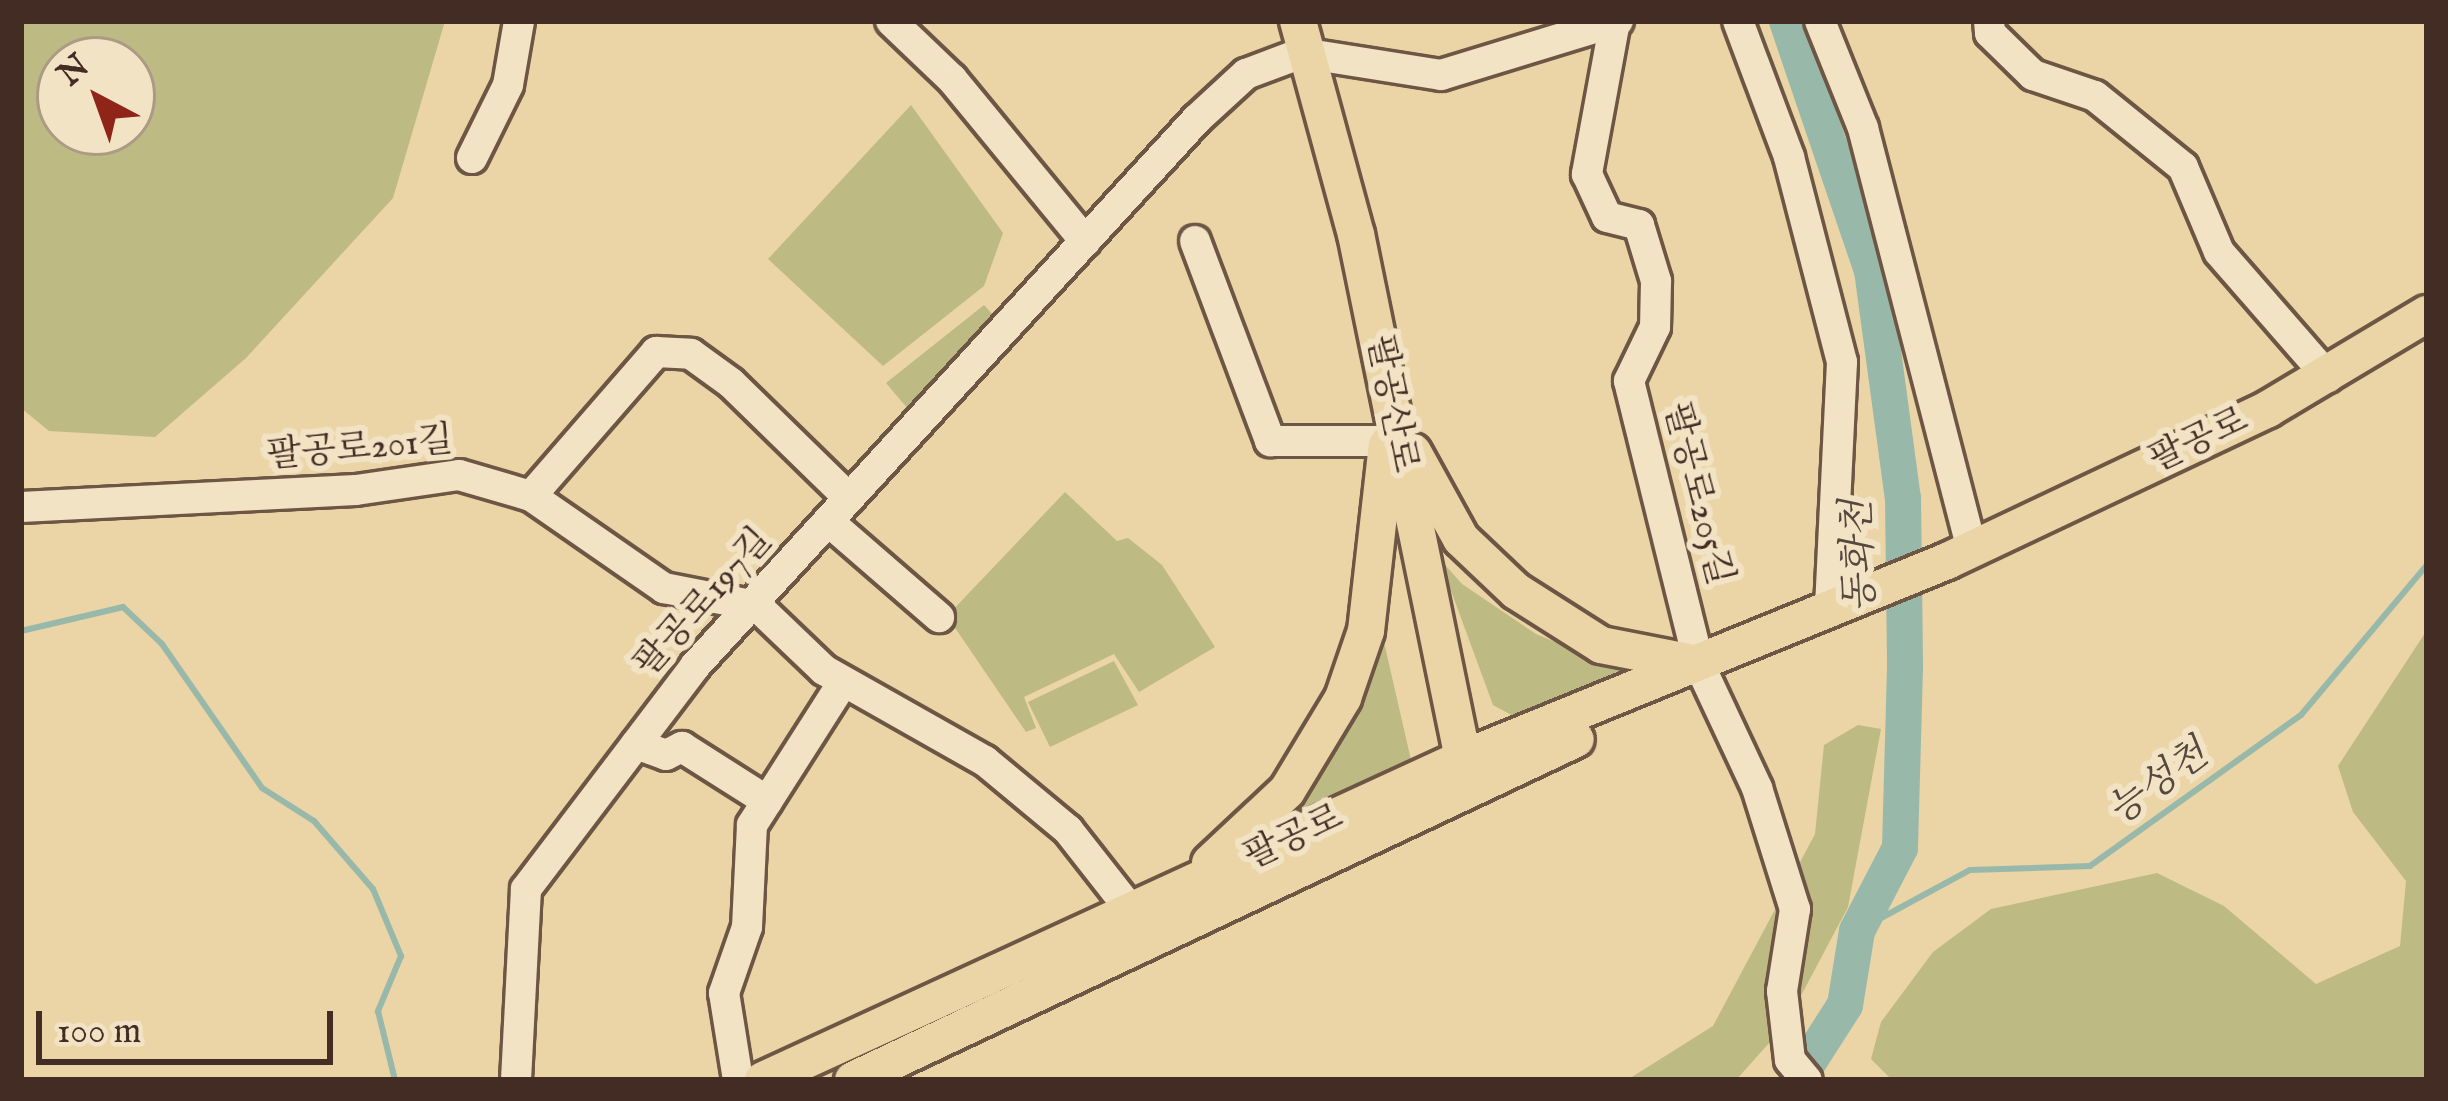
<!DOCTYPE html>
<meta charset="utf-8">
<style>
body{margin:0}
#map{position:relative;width:2448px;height:1101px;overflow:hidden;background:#ebd4a6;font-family:"IM FELL English","Noto Serif KR",serif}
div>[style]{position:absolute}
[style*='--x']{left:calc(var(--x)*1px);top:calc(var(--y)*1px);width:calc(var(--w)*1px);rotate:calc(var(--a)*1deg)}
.green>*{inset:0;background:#bdbb83}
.stream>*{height:6px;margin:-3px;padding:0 3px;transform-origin:3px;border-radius:3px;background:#98b8aa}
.river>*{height:36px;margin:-18px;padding:0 18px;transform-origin:18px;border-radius:18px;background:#98b8aa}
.roads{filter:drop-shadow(3px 0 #6d5644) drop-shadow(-3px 0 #6d5644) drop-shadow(0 3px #6d5644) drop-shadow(0 -3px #6d5644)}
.minor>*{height:30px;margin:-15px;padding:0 15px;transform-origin:15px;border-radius:15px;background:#f2e3c5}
.major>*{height:36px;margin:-18px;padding:0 18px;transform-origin:18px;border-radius:18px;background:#ebd4a6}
span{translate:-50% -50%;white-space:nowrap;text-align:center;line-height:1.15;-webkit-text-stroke:12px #f2e3c5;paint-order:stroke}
.street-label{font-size:36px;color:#432c24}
.water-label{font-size:39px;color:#54483f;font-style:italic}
.frame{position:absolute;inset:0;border:24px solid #432c24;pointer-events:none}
.north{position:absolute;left:36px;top:36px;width:120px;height:120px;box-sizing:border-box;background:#f2e3c5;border:3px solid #ac9a85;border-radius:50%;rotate:319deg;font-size:33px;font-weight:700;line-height:48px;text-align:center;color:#432c24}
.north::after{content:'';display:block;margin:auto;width:42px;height:54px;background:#8f2418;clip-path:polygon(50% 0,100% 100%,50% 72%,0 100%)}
.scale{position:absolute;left:36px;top:1011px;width:297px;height:54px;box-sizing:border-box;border:6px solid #432c24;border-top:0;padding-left:15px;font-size:36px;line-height:42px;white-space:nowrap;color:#432c24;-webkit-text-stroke:9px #f2e3c5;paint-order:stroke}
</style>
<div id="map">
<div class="green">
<i style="clip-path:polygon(evenodd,21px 21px,445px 21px,393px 198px,246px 358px,155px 437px,49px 431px,21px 408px,21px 21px,132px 60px,132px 132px,60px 132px,60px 60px,132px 60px)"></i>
<i style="clip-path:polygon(911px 105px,1003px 233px,984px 286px,883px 366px,768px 259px)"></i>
<i style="clip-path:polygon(984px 305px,994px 316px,908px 409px,886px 383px)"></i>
<i style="clip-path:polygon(1065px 492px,1117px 541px,1128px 538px,1162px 565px,1215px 647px,1139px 692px,1114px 654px,1024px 697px,1036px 728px,1026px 732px,947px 616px)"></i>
<i style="clip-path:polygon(1439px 558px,1462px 584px,1536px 634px,1635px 675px,1515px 717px,1493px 705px)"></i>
<i style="clip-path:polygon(1381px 629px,1411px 760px,1268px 837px,1331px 759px,1355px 664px)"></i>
<i style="clip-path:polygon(2427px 630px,2427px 1080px,1892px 1080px,1871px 1059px,1881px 1022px,1933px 952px,1991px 909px,2157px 873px,2224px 906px,2316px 984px,2400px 946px,2406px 881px,2353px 812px,2338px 766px)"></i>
<i style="clip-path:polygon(1114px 661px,1138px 705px,1050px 747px,1028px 702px)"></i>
<i style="clip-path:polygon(1858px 725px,1881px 729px,1848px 907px,1786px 1024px,1736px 1080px,1627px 1080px,1713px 1026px,1815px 834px,1824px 745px)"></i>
</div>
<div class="stream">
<i style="--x:21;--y:631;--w:105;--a:-13.2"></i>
<i style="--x:123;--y:607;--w:54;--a:43.5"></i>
<i style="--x:162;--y:644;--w:175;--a:55.2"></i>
<i style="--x:262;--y:788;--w:62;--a:32.4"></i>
<i style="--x:314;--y:821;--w:90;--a:49.1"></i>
<i style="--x:373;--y:889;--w:73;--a:67.3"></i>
<i style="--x:401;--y:956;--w:60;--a:112.7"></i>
<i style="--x:378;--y:1011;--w:71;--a:76.2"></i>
<i style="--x:1857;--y:931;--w:128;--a:-28.4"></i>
<i style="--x:1970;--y:870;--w:120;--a:-1.9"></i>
<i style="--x:2090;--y:866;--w:259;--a:-35.6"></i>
<i style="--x:2301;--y:715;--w:196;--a:-50"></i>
</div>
<div class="river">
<i style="--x:1787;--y:21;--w:263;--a:71.2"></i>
<i style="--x:1872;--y:270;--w:230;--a:82.3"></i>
<i style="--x:1903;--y:498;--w:170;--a:89.3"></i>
<i style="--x:1905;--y:668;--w:180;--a:91.6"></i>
<i style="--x:1900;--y:848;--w:93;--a:117.4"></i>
<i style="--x:1857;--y:931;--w:75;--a:99.2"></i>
<i style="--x:1845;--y:1005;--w:89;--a:122.6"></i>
</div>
<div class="roads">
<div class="minor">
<i style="--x:891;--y:21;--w:84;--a:43.6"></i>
<i style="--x:952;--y:79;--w:210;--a:50.6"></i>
<i style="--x:1615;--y:21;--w:156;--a:100.4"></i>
<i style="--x:1587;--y:174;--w:47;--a:65.1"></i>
<i style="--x:1607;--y:217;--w:33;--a:14"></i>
<i style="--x:1639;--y:225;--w:59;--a:73.1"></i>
<i style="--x:1656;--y:281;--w:46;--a:91.2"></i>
<i style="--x:1655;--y:327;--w:60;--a:115.7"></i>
<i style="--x:1629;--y:381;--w:292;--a:76.1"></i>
<i style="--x:1699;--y:664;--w:137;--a:64.9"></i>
<i style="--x:1757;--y:788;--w:127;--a:72.6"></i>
<i style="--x:1795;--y:909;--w:83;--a:99"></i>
<i style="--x:1782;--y:991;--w:69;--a:83.4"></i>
<i style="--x:1790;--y:1060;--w:26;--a:50"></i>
<i style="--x:1738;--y:21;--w:145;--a:69.4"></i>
<i style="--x:1789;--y:157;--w:212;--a:75.5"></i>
<i style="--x:1842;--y:362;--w:247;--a:92.8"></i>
<i style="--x:1820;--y:21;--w:115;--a:68.1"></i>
<i style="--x:1863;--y:128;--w:436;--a:75.5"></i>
<i style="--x:1989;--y:21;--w:12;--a:85"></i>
<i style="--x:1990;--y:33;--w:60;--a:44.3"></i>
<i style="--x:2033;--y:75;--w:65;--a:18.7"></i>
<i style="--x:2095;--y:96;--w:113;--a:38.9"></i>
<i style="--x:2183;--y:167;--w:92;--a:67"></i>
<i style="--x:2219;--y:252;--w:166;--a:48.9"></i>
<i style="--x:472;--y:158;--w:81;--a:-63.7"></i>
<i style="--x:508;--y:85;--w:65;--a:-80.2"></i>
<i style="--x:1195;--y:241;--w:214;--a:69.4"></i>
<i style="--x:1270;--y:441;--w:118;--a:0"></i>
<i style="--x:531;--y:496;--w:191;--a:-49"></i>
<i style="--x:656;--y:352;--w:35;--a:3"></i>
<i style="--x:691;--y:354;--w:49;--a:35.9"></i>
<i style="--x:731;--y:383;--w:165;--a:44.3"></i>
<i style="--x:21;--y:507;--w:335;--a:-2.9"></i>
<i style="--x:356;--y:490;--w:104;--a:-8.3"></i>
<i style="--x:459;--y:475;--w:75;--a:16.3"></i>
<i style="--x:531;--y:496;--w:162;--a:34.7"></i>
<i style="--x:664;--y:588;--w:95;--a:11"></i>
<i style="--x:757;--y:606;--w:93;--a:43.7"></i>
<i style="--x:824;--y:670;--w:185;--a:29.5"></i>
<i style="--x:985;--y:761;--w:108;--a:39.7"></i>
<i style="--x:1068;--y:830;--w:105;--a:51.9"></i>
<i style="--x:828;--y:521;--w:147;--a:40.9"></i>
<i style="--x:636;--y:744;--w:32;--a:20"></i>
<i style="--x:666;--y:755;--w:18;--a:-27"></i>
<i style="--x:682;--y:747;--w:101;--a:32.4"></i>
<i style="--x:516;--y:1080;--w:191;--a:-87"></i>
<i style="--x:526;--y:889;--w:280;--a:-52.8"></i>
<i style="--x:695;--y:666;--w:742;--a:-47.46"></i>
<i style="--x:1197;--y:119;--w:67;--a:-42.6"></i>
<i style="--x:1246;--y:74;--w:60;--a:-20.6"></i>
<i style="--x:1302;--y:53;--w:141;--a:9"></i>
<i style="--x:1441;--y:75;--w:185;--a:-17"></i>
<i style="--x:738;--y:1080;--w:88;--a:-99.1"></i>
<i style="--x:724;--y:993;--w:70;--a:-70.8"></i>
<i style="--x:747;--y:927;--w:102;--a:-87.2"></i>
<i style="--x:752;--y:825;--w:169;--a:-57.5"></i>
</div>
<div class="major">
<i style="--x:1298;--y:21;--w:221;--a:74.8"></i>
<i style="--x:1356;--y:234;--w:560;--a:78.47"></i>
<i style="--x:1413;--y:452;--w:99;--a:61.1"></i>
<i style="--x:1461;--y:539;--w:76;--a:43.4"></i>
<i style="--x:1516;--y:591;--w:101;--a:32.4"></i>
<i style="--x:1601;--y:645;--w:95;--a:11"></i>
<i style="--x:1210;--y:863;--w:105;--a:-43.1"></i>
<i style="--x:1287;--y:791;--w:109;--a:-58.9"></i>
<i style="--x:1343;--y:698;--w:71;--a:-71.1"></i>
<i style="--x:1366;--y:631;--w:187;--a:-83.6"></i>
<i style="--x:763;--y:1080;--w:766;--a:-24.69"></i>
<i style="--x:1459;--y:760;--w:527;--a:-22.18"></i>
<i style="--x:1947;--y:561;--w:355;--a:-25.3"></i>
<i style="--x:2268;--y:409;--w:185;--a:-30.9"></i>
<i style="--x:853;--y:1080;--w:799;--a:-25.25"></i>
</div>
</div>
<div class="street-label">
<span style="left:1391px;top:404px;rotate:79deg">팔공산로</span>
<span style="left:2199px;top:441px;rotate:-25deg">팔공로</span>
<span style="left:360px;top:449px;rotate:-5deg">팔공로201길</span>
<span style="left:1697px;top:494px;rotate:76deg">팔공로205길</span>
<span style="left:704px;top:603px;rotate:-48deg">팔공로197길</span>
<span style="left:1294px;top:838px;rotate:-25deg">팔공로</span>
</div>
<div class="water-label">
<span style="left:1861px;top:556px;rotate:-92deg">동화천</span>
<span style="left:2159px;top:784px;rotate:-36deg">능성천</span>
</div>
<div class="frame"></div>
<div class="north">N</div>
<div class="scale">100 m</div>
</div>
